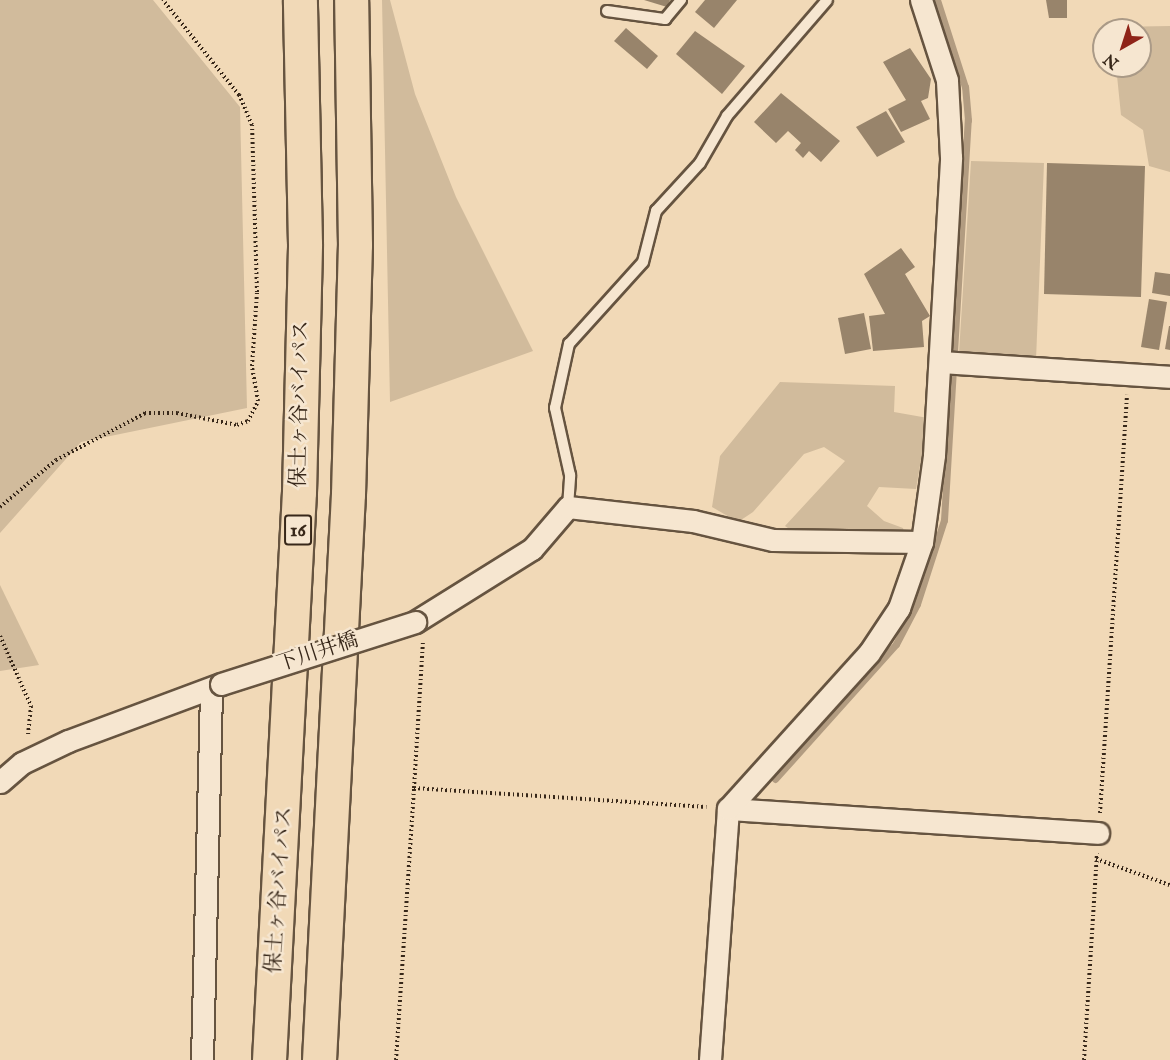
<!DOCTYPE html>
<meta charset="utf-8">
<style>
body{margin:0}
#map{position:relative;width:1170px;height:1060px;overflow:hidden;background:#f1d9b7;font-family:"IM FELL English","Noto Serif JP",serif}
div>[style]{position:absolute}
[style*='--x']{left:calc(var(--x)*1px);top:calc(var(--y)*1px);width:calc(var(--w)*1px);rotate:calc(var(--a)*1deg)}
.green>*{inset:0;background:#d1bb9c}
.stream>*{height:7px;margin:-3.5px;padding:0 3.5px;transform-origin:3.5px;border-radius:3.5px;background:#b29c81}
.building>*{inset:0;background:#98846b}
.path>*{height:4px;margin-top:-2px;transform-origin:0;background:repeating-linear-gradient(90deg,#372719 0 1.5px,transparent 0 4.5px)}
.roads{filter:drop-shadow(2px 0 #665440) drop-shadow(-2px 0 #665440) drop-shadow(0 2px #665440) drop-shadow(0 -2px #665440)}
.service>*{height:10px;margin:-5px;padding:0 5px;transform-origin:5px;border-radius:5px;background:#f6e6d0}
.minor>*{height:21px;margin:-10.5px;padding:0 10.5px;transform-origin:10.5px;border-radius:10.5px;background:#f6e6d0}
.motorway>*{height:33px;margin:-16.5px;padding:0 16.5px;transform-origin:16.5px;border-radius:16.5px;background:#f1d9b7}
.bridges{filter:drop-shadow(2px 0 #665440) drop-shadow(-2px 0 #665440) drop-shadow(0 2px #665440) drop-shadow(0 -2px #665440)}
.minor-bridge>*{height:21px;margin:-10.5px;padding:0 10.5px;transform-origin:10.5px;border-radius:10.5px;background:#f6e6d0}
span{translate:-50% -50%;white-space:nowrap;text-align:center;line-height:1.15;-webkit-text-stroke:5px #f6e6d0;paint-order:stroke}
.shield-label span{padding:2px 4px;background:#f6e6d0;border:2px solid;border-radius:4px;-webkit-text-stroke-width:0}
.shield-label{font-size:20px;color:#372719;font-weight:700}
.street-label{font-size:21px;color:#372719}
.north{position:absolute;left:1092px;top:18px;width:60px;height:60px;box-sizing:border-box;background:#f6e6d0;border:2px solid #aa9a87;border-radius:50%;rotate:219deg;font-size:16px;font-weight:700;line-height:24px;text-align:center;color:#372719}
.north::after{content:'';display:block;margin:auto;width:21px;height:27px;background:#8f2418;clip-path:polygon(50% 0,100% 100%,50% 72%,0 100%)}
</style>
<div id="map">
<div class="green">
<i style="clip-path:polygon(0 0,153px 0,240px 107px,247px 408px,81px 442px,0 533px)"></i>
<i style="clip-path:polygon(382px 0,390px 0,415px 94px,456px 197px,533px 351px,390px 402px)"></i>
<i style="clip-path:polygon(1170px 26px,1170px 172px,1149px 166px,1143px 130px,1121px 115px,1116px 66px,1140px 66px,1140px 30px,1112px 27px)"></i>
<i style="clip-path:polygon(971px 161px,1044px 163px,1036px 360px,959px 353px)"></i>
<i style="clip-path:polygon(780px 382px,895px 386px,894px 412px,928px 418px,916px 489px,879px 487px,867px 506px,884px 521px,903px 528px,905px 536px,810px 543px,785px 526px,845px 461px,824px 447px,804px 454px,753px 512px,738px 522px,712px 507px,720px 456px)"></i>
<i style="clip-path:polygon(0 585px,39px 665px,0 671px)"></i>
</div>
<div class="stream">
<i style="--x:775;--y:779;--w:181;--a:-48.1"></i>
<i style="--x:896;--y:644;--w:45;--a:-62.3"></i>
<i style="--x:917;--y:604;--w:88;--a:-72.2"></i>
<i style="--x:944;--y:520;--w:401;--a:-86.6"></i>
<i style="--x:968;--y:120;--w:33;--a:-95"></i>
<i style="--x:965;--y:87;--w:91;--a:-107.8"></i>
</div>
<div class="building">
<i style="clip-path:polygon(644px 0,670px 0,667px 7px)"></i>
<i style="clip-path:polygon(705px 0,737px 0,714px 28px,695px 12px)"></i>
<i style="clip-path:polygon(1046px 0,1067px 0,1067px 18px,1049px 18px)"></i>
<i style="clip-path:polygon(626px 28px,658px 56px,647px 69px,614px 41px)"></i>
<i style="clip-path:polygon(695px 31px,745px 66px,722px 94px,676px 54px)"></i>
<i style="clip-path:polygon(910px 48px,931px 79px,928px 98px,921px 101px,930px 119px,901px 132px,888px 109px,906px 100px,883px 62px)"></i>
<i style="clip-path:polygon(781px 93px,840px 141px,821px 162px,809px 151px,803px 158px,795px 150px,801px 143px,788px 131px,776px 143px,754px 122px)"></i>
<i style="clip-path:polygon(886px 111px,905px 142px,877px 157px,856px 127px)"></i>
<i style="clip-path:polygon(1047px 163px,1145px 166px,1141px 297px,1044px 294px)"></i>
<i style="clip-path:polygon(901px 248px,915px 267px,905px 274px,930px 316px,922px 321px,924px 347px,873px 351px,869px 316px,885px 314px,864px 274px)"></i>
<i style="clip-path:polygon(1155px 272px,1170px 274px,1170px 296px,1152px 293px)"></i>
<i style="clip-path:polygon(1149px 299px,1167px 302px,1159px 350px,1141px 347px)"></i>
<i style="clip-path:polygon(864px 313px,871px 349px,845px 354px,838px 318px)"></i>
<i style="clip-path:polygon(1169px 326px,1170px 326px,1170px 350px,1165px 349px)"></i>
</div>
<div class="path">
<i style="--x:0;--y:507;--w:73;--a:-40"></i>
<i style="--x:56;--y:460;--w:101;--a:-27.8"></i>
<i style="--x:145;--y:413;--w:32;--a:0"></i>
<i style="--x:177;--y:413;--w:61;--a:11.3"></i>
<i style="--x:237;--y:425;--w:12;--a:-20"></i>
<i style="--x:248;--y:421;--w:22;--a:-63"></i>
<i style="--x:258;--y:401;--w:36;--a:-100"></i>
<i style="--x:252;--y:366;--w:74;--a:-86.1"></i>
<i style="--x:257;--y:292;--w:167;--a:-91.7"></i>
<i style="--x:252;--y:125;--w:33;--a:-113"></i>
<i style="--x:239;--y:95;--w:122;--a:-128.7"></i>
<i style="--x:0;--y:636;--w:77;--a:66.1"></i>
<i style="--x:31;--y:706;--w:30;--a:96"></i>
<i style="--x:414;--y:788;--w:146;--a:-86.5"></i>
<i style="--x:1100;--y:813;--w:419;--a:-86.3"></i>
<i style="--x:1096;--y:859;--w:78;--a:19.4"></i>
<i style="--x:396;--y:1060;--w:273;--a:-86.2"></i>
<i style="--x:414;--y:788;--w:293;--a:3.7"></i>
<i style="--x:1084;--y:1060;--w:207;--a:-86.4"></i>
</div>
<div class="roads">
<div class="service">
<i style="--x:607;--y:11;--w:59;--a:7.9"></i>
<i style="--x:665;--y:19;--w:25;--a:-50"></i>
<i style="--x:568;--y:507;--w:32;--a:-86"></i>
<i style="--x:570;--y:475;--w:69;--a:-102.6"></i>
<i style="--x:555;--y:408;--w:66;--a:-77.7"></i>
<i style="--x:569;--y:344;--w:110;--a:-47.9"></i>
<i style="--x:643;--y:262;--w:53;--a:-75.7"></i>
<i style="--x:656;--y:211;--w:65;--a:-47.5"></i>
<i style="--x:700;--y:163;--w:54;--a:-60.1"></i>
<i style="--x:727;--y:116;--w:153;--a:-49.2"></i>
</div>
<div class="minor">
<i style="--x:940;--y:362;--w:230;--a:3.7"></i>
<i style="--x:415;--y:622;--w:138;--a:-32"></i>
<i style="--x:532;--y:549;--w:55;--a:-49.4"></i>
<i style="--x:568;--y:507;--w:126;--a:6.4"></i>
<i style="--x:693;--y:521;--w:82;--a:13.4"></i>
<i style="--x:773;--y:540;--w:149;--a:0.8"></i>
<i style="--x:0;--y:782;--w:29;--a:-41"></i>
<i style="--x:22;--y:763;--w:51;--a:-25.6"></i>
<i style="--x:68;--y:741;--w:163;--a:-20.4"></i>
<i style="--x:728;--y:809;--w:371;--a:3.7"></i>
<i style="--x:202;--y:1060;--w:371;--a:-88.6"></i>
<i style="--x:710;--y:1060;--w:252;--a:-85.9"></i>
<i style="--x:728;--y:809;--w:210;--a:-47.9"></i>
<i style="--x:869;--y:653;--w:54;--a:-56.3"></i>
<i style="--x:899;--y:608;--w:70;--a:-70.8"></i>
<i style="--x:922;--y:542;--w:88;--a:-82.1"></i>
<i style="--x:934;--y:455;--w:298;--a:-86.7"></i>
<i style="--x:951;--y:157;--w:77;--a:-93"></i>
<i style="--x:947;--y:80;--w:84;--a:-108"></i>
</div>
<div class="motorway">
<i style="--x:269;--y:1060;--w:569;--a:-86.98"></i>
<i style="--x:299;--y:492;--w:248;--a:-88.6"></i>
<i style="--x:305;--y:244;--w:244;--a:-91.2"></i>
<i style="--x:319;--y:1060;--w:567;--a:-87.07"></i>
<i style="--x:348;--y:494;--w:249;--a:-88.4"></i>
<i style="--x:355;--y:245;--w:245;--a:-90.9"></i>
</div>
</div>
<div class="bridges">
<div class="minor-bridge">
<i style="--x:221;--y:684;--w:204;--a:-17.7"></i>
</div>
</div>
<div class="shield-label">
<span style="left:298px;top:530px">16</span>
</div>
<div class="street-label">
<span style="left:301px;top:404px;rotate:-89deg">保土ヶ谷バイパス</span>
<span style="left:318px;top:653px;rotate:-18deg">下川井橋</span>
<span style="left:280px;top:890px;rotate:-86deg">保土ヶ谷バイパス</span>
</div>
<div class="north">N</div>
</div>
